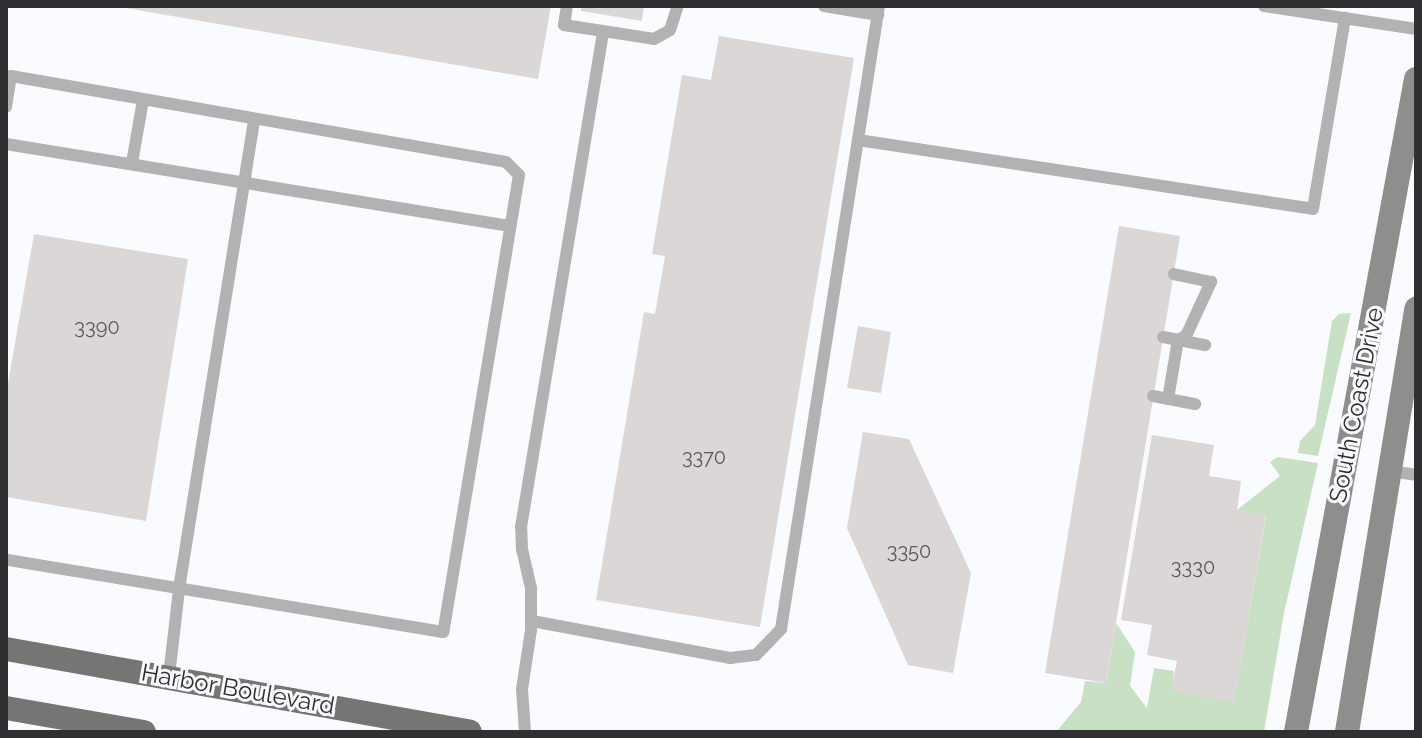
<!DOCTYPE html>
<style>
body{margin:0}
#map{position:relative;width:1422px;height:738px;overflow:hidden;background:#fafbfe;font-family:Raleway,sans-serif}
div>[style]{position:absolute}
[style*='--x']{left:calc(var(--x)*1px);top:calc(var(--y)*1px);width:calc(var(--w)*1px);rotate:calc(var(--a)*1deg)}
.green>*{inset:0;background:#c8e0c4}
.building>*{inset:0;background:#dbd7d7}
.lane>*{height:12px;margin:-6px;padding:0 6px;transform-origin:6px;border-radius:6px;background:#b3b1b1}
.secondary>*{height:24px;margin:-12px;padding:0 12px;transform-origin:12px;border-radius:12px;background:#908e8d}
.primary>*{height:24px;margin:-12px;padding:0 12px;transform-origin:12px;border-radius:12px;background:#777474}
span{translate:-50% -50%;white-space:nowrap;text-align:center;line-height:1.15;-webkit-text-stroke:6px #fafbfe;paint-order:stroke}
.number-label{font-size:20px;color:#5b5a5b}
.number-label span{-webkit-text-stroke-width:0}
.street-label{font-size:24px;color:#303032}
.frame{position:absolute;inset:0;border:8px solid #303032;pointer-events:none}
</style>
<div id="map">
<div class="green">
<i style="clip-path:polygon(1351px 313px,1318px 456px,1298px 453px,1300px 441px,1315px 425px,1332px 321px,1339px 314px)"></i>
<i style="clip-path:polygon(1278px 457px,1318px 463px,1284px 613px,1264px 732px,1056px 732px,1081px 702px,1085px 681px,1106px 683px,1116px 623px,1135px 652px,1130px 686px,1147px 708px,1154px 668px,1174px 671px,1172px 691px,1234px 701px,1266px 516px,1237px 510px,1280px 476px,1270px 462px)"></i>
</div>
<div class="building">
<i style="clip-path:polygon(114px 6px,551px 6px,538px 79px)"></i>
<i style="clip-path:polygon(581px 6px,644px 6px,642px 21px,581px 11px)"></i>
<i style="clip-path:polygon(719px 36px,854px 58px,760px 627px,596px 600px,644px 312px,655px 314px,665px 256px,652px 254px,682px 75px,711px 80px)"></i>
<i style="clip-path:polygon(1119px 226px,1180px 236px,1106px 683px,1045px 673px)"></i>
<i style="clip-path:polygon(34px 234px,188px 259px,146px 521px,6px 497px,6px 395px)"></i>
<i style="clip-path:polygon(858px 326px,891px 332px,881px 393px,847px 388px)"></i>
<i style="clip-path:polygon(863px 432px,909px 439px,971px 573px,953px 673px,908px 665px,847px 528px)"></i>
<i style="clip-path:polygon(1152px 435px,1214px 445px,1209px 476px,1241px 481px,1237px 510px,1266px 515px,1234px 702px,1171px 691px,1177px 661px,1147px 655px,1152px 625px,1121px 620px)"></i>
</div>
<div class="lane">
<i style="--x:567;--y:6;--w:19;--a:99"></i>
<i style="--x:564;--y:25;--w:91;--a:8.8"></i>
<i style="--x:654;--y:39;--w:18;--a:-29"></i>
<i style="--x:670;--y:30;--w:25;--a:-72"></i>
<i style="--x:824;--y:6;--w:55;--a:9.5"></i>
<i style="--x:1264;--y:6;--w:154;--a:8.6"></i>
<i style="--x:6;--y:107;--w:31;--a:-81"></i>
<i style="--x:11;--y:76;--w:502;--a:9.86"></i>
<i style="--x:506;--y:162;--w:18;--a:45"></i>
<i style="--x:519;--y:175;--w:463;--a:99.4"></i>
<i style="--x:443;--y:632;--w:443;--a:-170.6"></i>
<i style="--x:858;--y:140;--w:460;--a:8.6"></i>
<i style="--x:1313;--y:209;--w:194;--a:-80.5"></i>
<i style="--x:6;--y:144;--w:511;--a:9.24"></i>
<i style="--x:132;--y:163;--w:64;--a:-80.1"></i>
<i style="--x:1163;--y:337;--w:43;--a:10.8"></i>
<i style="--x:1153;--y:396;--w:43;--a:10.8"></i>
<i style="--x:1168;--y:399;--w:60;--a:-80.4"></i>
<i style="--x:1178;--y:340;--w:9;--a:-27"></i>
<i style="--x:1186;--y:336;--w:60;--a:-65.2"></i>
<i style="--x:1211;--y:282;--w:38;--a:-168"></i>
<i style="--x:1389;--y:471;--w:27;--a:8"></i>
<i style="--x:532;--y:621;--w:201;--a:10.6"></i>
<i style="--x:730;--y:658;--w:26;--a:-7"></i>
<i style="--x:756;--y:655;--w:36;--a:-46"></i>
<i style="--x:781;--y:629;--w:631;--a:-81.06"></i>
<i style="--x:169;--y:676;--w:88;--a:-83.4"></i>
<i style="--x:179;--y:589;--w:475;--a:-80.9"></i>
<i style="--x:525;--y:732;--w:43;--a:-94"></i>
<i style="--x:522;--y:689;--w:60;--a:-81.3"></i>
<i style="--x:531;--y:630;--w:42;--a:-90"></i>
<i style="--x:531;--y:588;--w:39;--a:-103"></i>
<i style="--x:522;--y:550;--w:23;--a:-92"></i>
<i style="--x:521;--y:527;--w:501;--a:-80.58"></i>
</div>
<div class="secondary">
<i style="--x:1296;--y:732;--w:664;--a:-79.59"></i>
<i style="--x:1347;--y:732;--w:429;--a:-80.7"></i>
</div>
<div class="primary">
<i style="--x:6;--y:649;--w:471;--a:10.1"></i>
<i style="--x:6;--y:708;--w:140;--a:9.9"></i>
</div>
<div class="number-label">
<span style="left:97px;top:327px">3390</span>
<span style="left:704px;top:457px">3370</span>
<span style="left:909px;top:551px">3350</span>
<span style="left:1193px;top:567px">3330</span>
</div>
<div class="street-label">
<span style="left:1356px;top:405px;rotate:-79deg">South Coast Drive</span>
<span style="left:238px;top:689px;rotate:10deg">Harbor Boulevard</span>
</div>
<div class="frame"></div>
</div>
